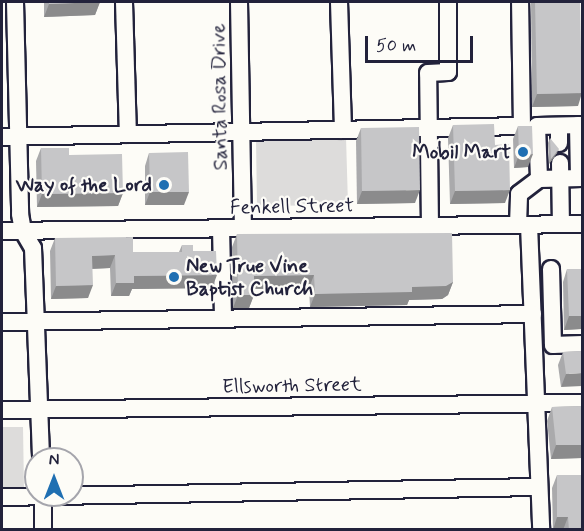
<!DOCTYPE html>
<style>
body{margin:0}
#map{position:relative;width:584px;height:531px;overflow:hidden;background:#fdfcf7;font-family:Mynerve,sans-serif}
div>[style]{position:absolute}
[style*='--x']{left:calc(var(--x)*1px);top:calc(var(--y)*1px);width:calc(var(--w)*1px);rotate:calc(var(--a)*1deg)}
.green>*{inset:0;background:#dddcdb}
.roads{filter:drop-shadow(2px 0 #22223b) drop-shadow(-2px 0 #22223b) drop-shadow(0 2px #22223b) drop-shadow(0 -2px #22223b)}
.minor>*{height:16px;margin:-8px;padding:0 8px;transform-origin:8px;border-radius:8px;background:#fdfcf7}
.wall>*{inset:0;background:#aaaaac}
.shaded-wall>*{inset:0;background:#8b8b8c}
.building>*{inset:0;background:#c6c6c8}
.dots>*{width:16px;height:16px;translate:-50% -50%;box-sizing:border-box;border:3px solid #fdfcf7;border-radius:50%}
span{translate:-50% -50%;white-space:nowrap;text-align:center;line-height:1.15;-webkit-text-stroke:4.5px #fdfcf7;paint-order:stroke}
.street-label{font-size:20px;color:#22223b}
.poi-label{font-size:20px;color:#22223b;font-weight:700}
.right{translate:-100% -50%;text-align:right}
.left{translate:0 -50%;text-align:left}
.frame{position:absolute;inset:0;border:3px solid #22223b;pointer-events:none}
.north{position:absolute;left:24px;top:447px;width:60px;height:60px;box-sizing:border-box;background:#fdfcf7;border:2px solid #a5a5ac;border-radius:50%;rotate:0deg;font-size:16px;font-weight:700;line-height:24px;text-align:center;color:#22223b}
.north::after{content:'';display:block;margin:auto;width:21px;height:27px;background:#1f6fb2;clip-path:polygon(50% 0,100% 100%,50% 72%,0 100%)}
.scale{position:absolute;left:365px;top:36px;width:108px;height:27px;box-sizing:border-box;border:3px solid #22223b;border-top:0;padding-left:8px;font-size:18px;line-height:21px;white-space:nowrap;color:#22223b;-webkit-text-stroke:4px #fdfcf7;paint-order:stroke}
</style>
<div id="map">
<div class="green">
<i style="clip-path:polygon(346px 137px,348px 205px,257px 206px,256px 139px)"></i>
<i style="clip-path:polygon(2px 427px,23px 427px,24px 490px,2px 491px)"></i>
</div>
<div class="roads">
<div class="minor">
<i style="--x:15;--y:2;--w:212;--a:88.6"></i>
<i style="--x:20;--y:214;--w:17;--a:80"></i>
<i style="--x:23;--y:231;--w:20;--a:60"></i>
<i style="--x:33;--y:248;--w:211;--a:87.8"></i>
<i style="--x:124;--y:2;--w:132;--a:88.3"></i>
<i style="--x:239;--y:2;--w:226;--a:89"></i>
<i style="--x:339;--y:2;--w:128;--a:88.2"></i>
<i style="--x:578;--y:125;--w:53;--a:88.9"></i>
<i style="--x:582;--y:125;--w:45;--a:178.7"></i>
<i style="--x:537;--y:126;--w:53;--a:87.8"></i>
<i style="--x:539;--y:179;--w:43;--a:-1.3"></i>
<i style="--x:559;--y:126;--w:17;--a:90"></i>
<i style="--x:2;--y:137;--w:520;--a:-1.21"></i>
<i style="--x:522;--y:126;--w:124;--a:-90.9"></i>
<i style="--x:560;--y:163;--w:61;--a:89.1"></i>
<i style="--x:518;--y:225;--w:31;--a:-88"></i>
<i style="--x:519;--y:194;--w:25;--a:-37"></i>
<i style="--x:529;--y:225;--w:305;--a:87.7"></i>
<i style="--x:430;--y:226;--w:153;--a:-90.7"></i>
<i style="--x:428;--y:73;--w:20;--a:-3"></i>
<i style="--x:448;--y:72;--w:70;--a:-90"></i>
<i style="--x:221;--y:228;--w:90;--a:88.7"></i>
<i style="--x:2;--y:231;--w:580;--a:-0.69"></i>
<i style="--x:551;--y:269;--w:76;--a:88.5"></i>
<i style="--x:553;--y:345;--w:29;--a:-2"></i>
<i style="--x:2;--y:322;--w:531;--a:-0.86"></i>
<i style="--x:2;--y:410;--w:580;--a:-0.69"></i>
<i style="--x:43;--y:495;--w:35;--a:90"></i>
<i style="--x:2;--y:497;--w:537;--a:-1.07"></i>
</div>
</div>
<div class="wall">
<i style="clip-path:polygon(44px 2px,100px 2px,95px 15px,44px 17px)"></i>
<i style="clip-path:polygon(531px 2px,580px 2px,578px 106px,532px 107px)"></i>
<i style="clip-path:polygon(453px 125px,495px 145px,505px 203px,450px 204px,448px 138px)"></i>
<i style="clip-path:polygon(518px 126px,528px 167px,514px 168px,513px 139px)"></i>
<i style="clip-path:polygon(361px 128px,415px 203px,357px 204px,356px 141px)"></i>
<i style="clip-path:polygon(550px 138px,557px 153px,549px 164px,548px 143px)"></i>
<i style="clip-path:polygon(41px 148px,69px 155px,123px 193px,118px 206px,37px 207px,36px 161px)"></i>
<i style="clip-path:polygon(149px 153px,184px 205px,145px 205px,145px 166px)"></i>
<i style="clip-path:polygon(237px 234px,453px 282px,448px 295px,442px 299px,409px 300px,407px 305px,310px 307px,309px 288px,254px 289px,254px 295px,249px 308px,233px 308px,232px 247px)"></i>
<i style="clip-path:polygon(55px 238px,133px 252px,179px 252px,182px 245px,193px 251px,212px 288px,132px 289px,129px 296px,111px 296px,110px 268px,92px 269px,88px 298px,51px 299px,50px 251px)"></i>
<i style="clip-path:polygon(567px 269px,581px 329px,564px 330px,563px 282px)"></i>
<i style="clip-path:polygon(582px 351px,561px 387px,558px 365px,563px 352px)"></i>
<i style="clip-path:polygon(582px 406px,582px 458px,551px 459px,547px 421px,552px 407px)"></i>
<i style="clip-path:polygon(557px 475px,582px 530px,553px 530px,552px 488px)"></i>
</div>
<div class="shaded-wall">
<i style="clip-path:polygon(100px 2px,95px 15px,44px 17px,49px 4px)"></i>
<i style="clip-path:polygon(582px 93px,578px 106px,532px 107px,537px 94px)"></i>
<i style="clip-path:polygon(559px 149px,557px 153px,549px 164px,551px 159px)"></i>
<i style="clip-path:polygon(533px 154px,528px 167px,514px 168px,519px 155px)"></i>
<i style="clip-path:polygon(420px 190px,415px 203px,357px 204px,362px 191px)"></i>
<i style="clip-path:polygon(510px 190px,505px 203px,450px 204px,455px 191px)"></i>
<i style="clip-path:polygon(150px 192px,189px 192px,184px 205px,145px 205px)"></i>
<i style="clip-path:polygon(123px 193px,118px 206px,37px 207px,42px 194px)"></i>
<i style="clip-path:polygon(115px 255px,110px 268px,87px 269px,92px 256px)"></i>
<i style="clip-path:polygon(217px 275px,212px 288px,132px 289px,129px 296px,111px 296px,116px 283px,134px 276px)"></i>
<i style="clip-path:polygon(314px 275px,309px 288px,249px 289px,254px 276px)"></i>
<i style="clip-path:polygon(453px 282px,448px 295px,442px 299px,409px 300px,407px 305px,310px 307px,315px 294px,412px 287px)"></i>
<i style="clip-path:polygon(93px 285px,88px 298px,51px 299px,56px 286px)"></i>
<i style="clip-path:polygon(238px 295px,254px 295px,249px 308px,233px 308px)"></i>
<i style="clip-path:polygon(569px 316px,582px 316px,582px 325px,581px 329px,564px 330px)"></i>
<i style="clip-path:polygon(582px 373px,582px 386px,561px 387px,566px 374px)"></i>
<i style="clip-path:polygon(556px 445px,582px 445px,582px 458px,551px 459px)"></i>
<i style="clip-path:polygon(557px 517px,568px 517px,563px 530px,553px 530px)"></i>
</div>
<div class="building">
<i style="clip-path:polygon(49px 2px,100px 2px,49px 4px)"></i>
<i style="clip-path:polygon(535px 2px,580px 2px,582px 93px,537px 94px)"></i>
<i style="clip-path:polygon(494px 124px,495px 145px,509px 144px,510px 190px,455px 191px,453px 125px)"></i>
<i style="clip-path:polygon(518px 126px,532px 126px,533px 154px,519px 155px)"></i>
<i style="clip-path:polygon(419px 127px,420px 190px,362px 191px,361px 128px)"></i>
<i style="clip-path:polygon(550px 138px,559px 149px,551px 159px)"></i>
<i style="clip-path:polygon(41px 148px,69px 148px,69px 155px,122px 154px,123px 193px,42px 194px)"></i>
<i style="clip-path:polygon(188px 152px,189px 192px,150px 192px,149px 153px)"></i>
<i style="clip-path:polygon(452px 233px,453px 282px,446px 286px,412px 287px,412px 292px,315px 294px,314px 275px,254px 276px,254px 295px,238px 295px,237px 234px)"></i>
<i style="clip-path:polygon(133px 237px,133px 252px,182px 252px,182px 245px,193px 245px,193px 251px,216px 251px,217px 275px,134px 276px,134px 283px,116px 283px,115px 255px,92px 256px,93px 285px,56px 286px,55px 238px)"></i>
<i style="clip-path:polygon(567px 269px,582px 269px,582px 316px,569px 316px)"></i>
<i style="clip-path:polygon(582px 351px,582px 373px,566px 374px,563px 352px)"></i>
<i style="clip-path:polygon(582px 406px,582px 445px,556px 445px,552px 407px)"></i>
<i style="clip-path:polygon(557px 475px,582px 475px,582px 530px,569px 530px,568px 517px,557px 517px)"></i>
</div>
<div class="dots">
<i style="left:523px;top:152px;background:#1f6fb2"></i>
<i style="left:164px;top:185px;background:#1f6fb2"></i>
<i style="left:174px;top:277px;background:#1f6fb2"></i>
</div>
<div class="street-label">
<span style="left:220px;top:97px;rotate:-91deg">Santa Rosa Drive</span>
<span style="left:292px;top:207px;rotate:-1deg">Fenkell Street</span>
<span style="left:292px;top:386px;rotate:-1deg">Ellsworth Street</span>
</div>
<div class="poi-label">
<span class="right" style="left:511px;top:152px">Mobil Mart</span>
<span class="right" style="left:152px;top:185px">Way of the Lord</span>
<span class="left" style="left:186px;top:278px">New True Vine<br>Baptist Church</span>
</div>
<div class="frame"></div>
<div class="north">N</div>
<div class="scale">50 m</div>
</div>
